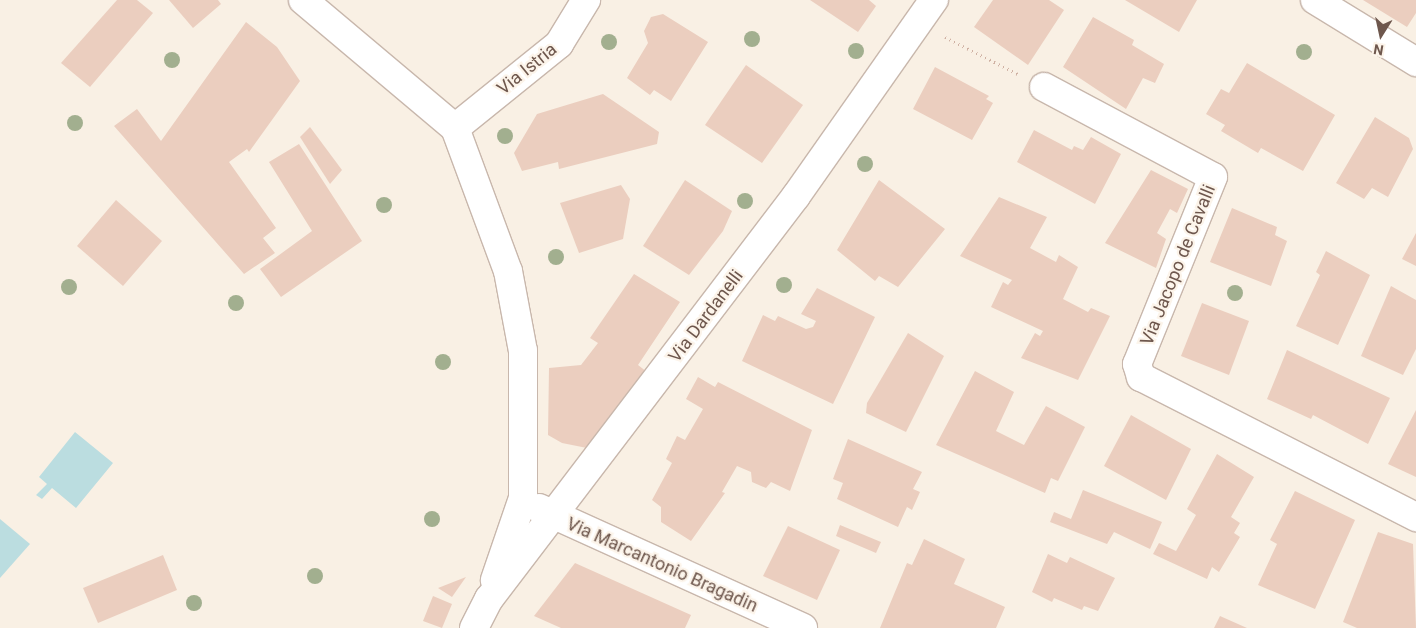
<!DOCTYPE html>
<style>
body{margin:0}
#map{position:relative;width:1416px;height:628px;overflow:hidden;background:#f9f0e4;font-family:Roboto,sans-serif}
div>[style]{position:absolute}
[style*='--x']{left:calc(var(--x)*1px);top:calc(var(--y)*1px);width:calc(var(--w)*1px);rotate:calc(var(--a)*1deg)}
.water>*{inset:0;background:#bbdde0}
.building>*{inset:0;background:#ebcebf}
.path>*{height:3px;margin-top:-1.5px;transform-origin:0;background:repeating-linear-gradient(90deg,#cfb1a3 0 1px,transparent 0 5px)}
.roads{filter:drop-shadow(1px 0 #c8b7ac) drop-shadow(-1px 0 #c8b7ac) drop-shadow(0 1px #c8b7ac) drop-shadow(0 -1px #c8b7ac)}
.minor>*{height:28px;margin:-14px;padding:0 14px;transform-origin:14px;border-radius:14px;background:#fff}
.trees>*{width:16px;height:16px;margin:-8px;border-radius:50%;background:#a2af8f}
span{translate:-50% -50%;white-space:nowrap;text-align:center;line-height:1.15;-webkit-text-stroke:4.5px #fcf4ea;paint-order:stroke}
.street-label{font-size:18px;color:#6e574d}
.north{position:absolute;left:1356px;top:10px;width:50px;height:50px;-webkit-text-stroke:4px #fcf4ea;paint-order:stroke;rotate:190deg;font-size:14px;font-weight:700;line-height:20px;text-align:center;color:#6e574d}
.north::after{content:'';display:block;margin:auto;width:18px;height:22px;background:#6e574d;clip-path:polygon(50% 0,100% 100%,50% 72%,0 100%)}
</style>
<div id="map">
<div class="water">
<i style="clip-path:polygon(75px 432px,113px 463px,76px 508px,52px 488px,42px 499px,36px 495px,47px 484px,39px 477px)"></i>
<i style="clip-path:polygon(0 519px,30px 544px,0 578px)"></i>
</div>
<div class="building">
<i style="clip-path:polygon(117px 0,137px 0,153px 13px,90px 87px,61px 63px)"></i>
<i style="clip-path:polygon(169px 0,218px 0,221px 4px,193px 28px)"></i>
<i style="clip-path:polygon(810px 0,869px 0,876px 6px,858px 32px)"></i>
<i style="clip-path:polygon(993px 0,1049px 0,1064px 10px,1028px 65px,974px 27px)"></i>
<i style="clip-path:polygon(1125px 0,1197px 0,1179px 32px)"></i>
<i style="clip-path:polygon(1363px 0,1416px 0,1416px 13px,1407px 27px)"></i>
<i style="clip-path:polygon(663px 14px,708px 42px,671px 101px,654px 90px,650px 95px,627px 78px,648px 43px,644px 31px,651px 17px)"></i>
<i style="clip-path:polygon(1093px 17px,1134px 40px,1132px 45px,1164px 64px,1155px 83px,1143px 78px,1126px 109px,1063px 67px)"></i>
<i style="clip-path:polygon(246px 22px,277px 47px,300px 81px,249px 152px,247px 149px,229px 162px,276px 228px,263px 238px,275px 253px,244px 274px,114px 126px,137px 109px,161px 141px)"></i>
<i style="clip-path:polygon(1247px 63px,1335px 115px,1303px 171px,1261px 148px,1258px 153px,1221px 131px,1225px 125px,1206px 114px,1221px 89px,1229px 93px)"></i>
<i style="clip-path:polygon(746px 65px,803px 105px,762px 163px,705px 125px)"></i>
<i style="clip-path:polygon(935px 67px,989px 96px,986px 99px,993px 103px,972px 140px,913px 109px)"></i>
<i style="clip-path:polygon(603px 94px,659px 132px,657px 144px,559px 169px,558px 162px,522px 171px,514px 153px,537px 114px)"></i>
<i style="clip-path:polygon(1375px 117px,1409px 138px,1413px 149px,1388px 197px,1372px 188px,1364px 199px,1336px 183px)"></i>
<i style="clip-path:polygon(310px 127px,342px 170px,330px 184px,300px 137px)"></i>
<i style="clip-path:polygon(1034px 130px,1072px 150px,1074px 146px,1083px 150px,1091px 137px,1121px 154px,1095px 204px,1017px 162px)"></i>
<i style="clip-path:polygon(299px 144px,362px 241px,281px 297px,260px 269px,312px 231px,269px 162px)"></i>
<i style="clip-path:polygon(1151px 170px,1188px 189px,1177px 213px,1170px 209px,1157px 233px,1166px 239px,1156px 268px,1105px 243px)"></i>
<i style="clip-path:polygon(685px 180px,732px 211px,723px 231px,689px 275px,643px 246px)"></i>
<i style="clip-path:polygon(879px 180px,945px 229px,898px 287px,879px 276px,875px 281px,837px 250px)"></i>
<i style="clip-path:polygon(621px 185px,630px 199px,623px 239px,579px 253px,560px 203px)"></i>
<i style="clip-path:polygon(999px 197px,1047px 217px,1030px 248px,1056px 262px,1059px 255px,1078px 267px,1063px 299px,1088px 312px,1091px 308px,1110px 316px,1078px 380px,1021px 358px,1035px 333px,1040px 336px,1043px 331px,991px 307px,1003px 282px,1008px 285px,1012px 280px,960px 256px)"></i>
<i style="clip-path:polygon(116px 200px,162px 241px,123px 286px,77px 246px)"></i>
<i style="clip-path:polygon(1232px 208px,1277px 227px,1275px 235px,1287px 241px,1271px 286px,1210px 262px)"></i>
<i style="clip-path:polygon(1416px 233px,1416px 266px,1402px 259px)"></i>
<i style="clip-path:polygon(1326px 251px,1370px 275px,1338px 345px,1296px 326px,1320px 275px,1316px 272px)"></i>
<i style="clip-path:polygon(634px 274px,680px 302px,638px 365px,647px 372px,592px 449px,562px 443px,548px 435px,549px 368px,581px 365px,598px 343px,590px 338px)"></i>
<i style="clip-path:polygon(1391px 286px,1416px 300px,1416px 349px,1403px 375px,1361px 356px)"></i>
<i style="clip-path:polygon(817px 288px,875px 317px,833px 404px,742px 361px,763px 315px,775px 321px,778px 316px,806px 329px,813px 327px,816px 321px,801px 314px)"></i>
<i style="clip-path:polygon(1202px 303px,1249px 321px,1229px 375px,1181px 356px)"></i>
<i style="clip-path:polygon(908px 333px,944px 356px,906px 432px,866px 413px,867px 403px)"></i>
<i style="clip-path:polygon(1287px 350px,1390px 398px,1368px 444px,1313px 415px,1311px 419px,1267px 399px)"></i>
<i style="clip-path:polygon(975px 371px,1014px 392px,996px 431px,1024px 445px,1046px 406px,1085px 427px,1058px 481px,1051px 478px,1045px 493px,936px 445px)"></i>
<i style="clip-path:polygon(698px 377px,715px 387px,718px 382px,812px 430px,790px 491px,771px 482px,766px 488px,752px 482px,751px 472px,737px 466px,722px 492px,725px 493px,691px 541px,661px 522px,661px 507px,652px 500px,672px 463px,666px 459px,677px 436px,685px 440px,703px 409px,686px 399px)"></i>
<i style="clip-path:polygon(1416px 410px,1416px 477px,1388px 464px)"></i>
<i style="clip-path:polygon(1131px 415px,1191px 449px,1166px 500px,1104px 466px)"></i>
<i style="clip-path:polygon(848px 439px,922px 472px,913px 489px,920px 492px,912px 510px,907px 507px,898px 527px,837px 499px,843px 483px,833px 479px)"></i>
<i style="clip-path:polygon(1217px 454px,1254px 477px,1231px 517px,1240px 523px,1234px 533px,1240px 537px,1219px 572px,1212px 567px,1207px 579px,1153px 554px,1159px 543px,1176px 551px,1196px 515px,1187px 509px)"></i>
<i style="clip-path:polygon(1083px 490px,1162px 522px,1150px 549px,1114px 532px,1107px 544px,1050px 522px,1054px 512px,1071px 519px)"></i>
<i style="clip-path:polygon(1295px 491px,1355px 520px,1315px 609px,1258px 585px,1277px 544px,1270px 540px)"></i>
<i style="clip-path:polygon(840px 525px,881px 542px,876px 553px,836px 536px)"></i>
<i style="clip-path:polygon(788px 526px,840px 550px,817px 600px,763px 576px)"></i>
<i style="clip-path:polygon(1378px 532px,1413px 544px,1416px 628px,1357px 628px,1343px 622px)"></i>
<i style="clip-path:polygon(924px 539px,965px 559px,954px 584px,1005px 607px,996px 628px,880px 628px,907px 563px,912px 565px)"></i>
<i style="clip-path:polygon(1048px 554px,1067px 563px,1070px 557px,1115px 578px,1098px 611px,1084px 606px,1082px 610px,1054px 598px,1052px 602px,1032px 592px)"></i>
<i style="clip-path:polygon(163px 555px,177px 590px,98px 623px,83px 588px)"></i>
<i style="clip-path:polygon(575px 563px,691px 615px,685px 628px,561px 628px,534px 616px)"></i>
<i style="clip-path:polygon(466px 577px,452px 597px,438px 588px)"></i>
<i style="clip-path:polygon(433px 596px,452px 604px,442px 628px,423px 621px)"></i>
<i style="clip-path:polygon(1220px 616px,1247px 628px,1214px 628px)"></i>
</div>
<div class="path">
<i style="--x:945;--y:37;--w:82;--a:26.9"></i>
</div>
<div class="roads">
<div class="minor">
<i style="--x:303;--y:0;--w:199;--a:40.1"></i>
<i style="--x:455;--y:128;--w:153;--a:69.7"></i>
<i style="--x:508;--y:271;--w:81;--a:79.4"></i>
<i style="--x:523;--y:351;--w:147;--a:90"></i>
<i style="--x:523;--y:498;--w:87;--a:108.9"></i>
<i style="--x:1315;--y:0;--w:119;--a:31.5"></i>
<i style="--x:1044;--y:87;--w:191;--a:28"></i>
<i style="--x:1213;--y:177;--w:202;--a:112.1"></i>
<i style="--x:1137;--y:364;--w:14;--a:73"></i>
<i style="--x:1141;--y:377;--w:309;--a:27"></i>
<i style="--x:455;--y:128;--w:134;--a:-38.9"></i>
<i style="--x:559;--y:44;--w:52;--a:-58.5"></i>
<i style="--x:539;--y:508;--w:290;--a:24.4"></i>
<i style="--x:474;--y:628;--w:33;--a:-63"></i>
<i style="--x:489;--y:599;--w:507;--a:-52.7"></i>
<i style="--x:796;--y:196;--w:240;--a:-54.9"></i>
</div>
</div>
<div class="trees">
<i style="left:752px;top:39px"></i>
<i style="left:609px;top:42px"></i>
<i style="left:856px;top:51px"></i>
<i style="left:1304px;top:52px"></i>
<i style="left:172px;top:60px"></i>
<i style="left:75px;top:123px"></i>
<i style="left:505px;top:136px"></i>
<i style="left:865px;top:164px"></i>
<i style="left:745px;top:201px"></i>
<i style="left:384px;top:205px"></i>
<i style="left:556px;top:257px"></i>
<i style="left:784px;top:285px"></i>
<i style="left:69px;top:287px"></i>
<i style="left:1235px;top:293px"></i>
<i style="left:236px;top:303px"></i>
<i style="left:443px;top:362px"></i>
<i style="left:432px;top:519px"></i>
<i style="left:315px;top:576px"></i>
<i style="left:194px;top:603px"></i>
</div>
<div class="street-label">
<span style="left:527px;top:69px;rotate:-39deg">Via Istria</span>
<span style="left:1178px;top:265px;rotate:-68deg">Via Jacopo de Cavalli</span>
<span style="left:706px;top:316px;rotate:-53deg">Via Dardanelli</span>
<span style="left:662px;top:565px;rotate:24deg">Via Marcantonio Bragadin</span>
</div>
<div class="north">N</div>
</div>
